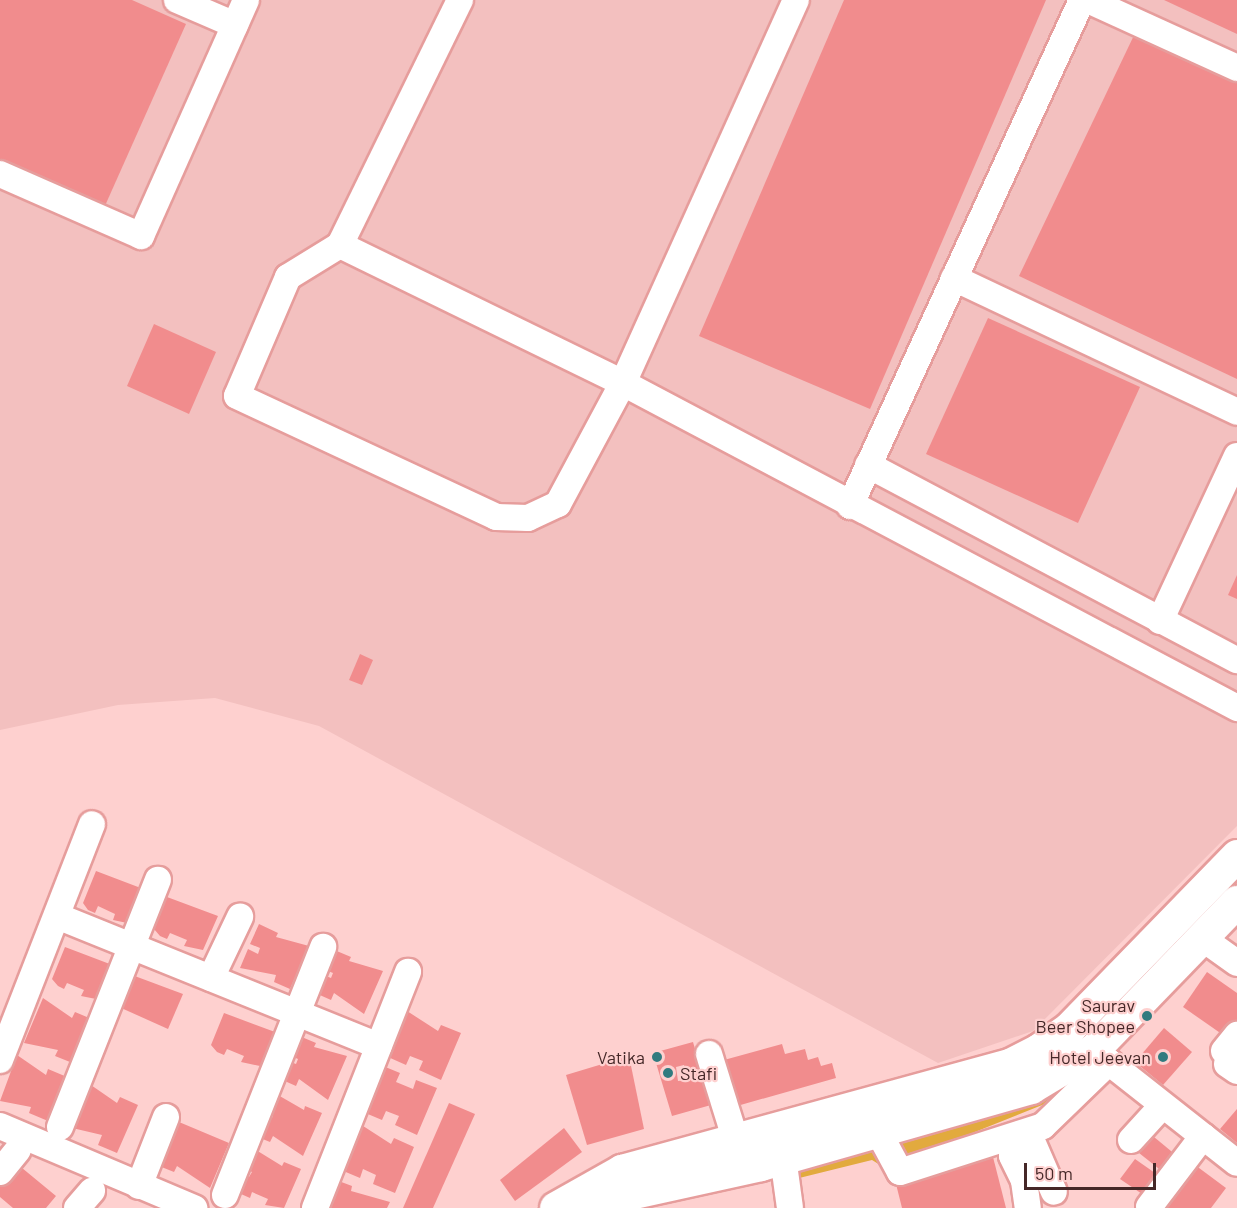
<!DOCTYPE html>
<style>
body{margin:0}
#map{position:relative;width:1237px;height:1208px;overflow:hidden;background:#fed0cf;font-family:Barlow,sans-serif}
div>[style]{position:absolute}
[style*='--x']{left:calc(var(--x)*1px);top:calc(var(--y)*1px);width:calc(var(--w)*1px);rotate:calc(var(--a)*1deg)}
.built>*{inset:0;background:#f3c0bf}
.green>*{inset:0;background:#e2aa3e}
.building>*{inset:0;background:#f18c8d}
.roads{filter:drop-shadow(2px 0 #e69d9c) drop-shadow(-2px 0 #e69d9c) drop-shadow(0 2px #e69d9c) drop-shadow(0 -2px #e69d9c)}
.minor>*{height:26px;margin:-13px;padding:0 13px;transform-origin:13px;border-radius:13px;background:#fff}
.major>*{height:32px;margin:-16px;padding:0 16px;transform-origin:16px;border-radius:16px;background:#fff}
.dots>*{width:16px;height:16px;translate:-50% -50%;box-sizing:border-box;border:3px solid #fed0cf;border-radius:50%}
span{translate:-50% -50%;white-space:nowrap;text-align:center;line-height:1.15;-webkit-text-stroke:4.5px #fed0cf;paint-order:stroke}
.poi-label{font-size:18px;color:#452828}
.right{translate:-100% -50%;text-align:right}
.left{translate:0 -50%;text-align:left}
.scale{position:absolute;left:1024px;top:1163px;width:132px;height:27px;box-sizing:border-box;border:3px solid #452828;border-top:0;padding-left:8px;font-size:18px;line-height:21px;white-space:nowrap;color:#452828;-webkit-text-stroke:4px #fed0cf;paint-order:stroke}
</style>
<div id="map">
<div class="built">
<i style="clip-path:polygon(0 0,1237px 0,1237px 826px,1033px 1031px,938px 1063px,319px 726px,215px 698px,118px 705px,0 730px)"></i>
</div>
<div class="green">
<i style="clip-path:polygon(1092px 1052px,1117px 1075px,885px 1168px,872px 1160px,779px 1183px,774px 1165px)"></i>
</div>
<div class="building">
<i style="clip-path:polygon(0 0,132px 0,186px 24px,104px 208px,0 162px)"></i>
<i style="clip-path:polygon(844px 0,1046px 0,870px 409px,699px 336px)"></i>
<i style="clip-path:polygon(1164px 0,1237px 0,1237px 34px)"></i>
<i style="clip-path:polygon(1137px 29px,1237px 76px,1237px 379px,1019px 276px)"></i>
<i style="clip-path:polygon(988px 318px,1140px 387px,1078px 523px,926px 454px)"></i>
<i style="clip-path:polygon(154px 324px,216px 352px,189px 414px,127px 386px)"></i>
<i style="clip-path:polygon(1237px 575px,1237px 599px,1228px 595px)"></i>
<i style="clip-path:polygon(360px 654px,373px 660px,362px 685px,349px 680px)"></i>
<i style="clip-path:polygon(96px 871px,146px 890px,132px 924px,113px 920px,115px 914px,98px 906px,95px 913px,88px 910px,83px 903px)"></i>
<i style="clip-path:polygon(167px 897px,218px 916px,203px 950px,184px 946px,187px 940px,170px 933px,167px 939px,160px 936px,154px 929px)"></i>
<i style="clip-path:polygon(259px 924px,278px 933px,276px 937px,309px 946px,290px 989px,274px 982px,276px 975px,240px 968px,248px 949px,258px 954px,260px 948px,250px 944px)"></i>
<i style="clip-path:polygon(65px 947px,115px 966px,101px 1000px,81px 996px,84px 990px,67px 983px,64px 989px,58px 986px,52px 979px)"></i>
<i style="clip-path:polygon(332px 949px,351px 957px,349px 961px,383px 971px,364px 1014px,334px 993px,331px 1000px,313px 992px,321px 974px,331px 978px,333px 973px,323px 969px)"></i>
<i style="clip-path:polygon(1207px 972px,1237px 993px,1237px 1021px,1226px 1037px,1183px 1007px)"></i>
<i style="clip-path:polygon(132px 975px,183px 994px,168px 1029px,119px 1007px)"></i>
<i style="clip-path:polygon(43px 998px,72px 1018px,75px 1012px,94px 1020px,75px 1064px,55px 1056px,58px 1050px,24px 1043px)"></i>
<i style="clip-path:polygon(407px 1011px,438px 1031px,441px 1025px,461px 1033px,441px 1080px,419px 1070px,423px 1061px,410px 1056px,406px 1065px,388px 1057px)"></i>
<i style="clip-path:polygon(224px 1013px,275px 1032px,260px 1066px,241px 1062px,244px 1056px,227px 1049px,224px 1055px,217px 1052px,211px 1045px)"></i>
<i style="clip-path:polygon(1164px 1028px,1192px 1052px,1163px 1085px,1135px 1062px)"></i>
<i style="clip-path:polygon(297px 1035px,316px 1043px,314px 1047px,347px 1056px,328px 1100px,299px 1079px,296px 1086px,278px 1078px,286px 1060px,296px 1064px,298px 1059px,289px 1055px)"></i>
<i style="clip-path:polygon(evenodd,693px 1042px,711px 1105px,672px 1116px,653px 1053px,693px 1042px,684px 1065px,687px 1080px,678px 1081px,676px 1067px,684px 1065px)"></i>
<i style="clip-path:polygon(782px 1044px,785px 1054px,805px 1049px,808px 1060px,818px 1057px,821px 1066px,832px 1063px,836px 1078px,737px 1106px,724px 1060px)"></i>
<i style="clip-path:polygon(17px 1055px,46px 1075px,48px 1069px,67px 1077px,48px 1121px,29px 1113px,31px 1107px,0 1101px)"></i>
<i style="clip-path:polygon(629px 1056px,644px 1129px,587px 1145px,566px 1075px)"></i>
<i style="clip-path:polygon(383px 1066px,400px 1073px,396px 1082px,413px 1089px,416px 1080px,437px 1088px,417px 1135px,395px 1125px,399px 1116px,386px 1111px,382px 1120px,363px 1112px)"></i>
<i style="clip-path:polygon(88px 1083px,117px 1103px,120px 1097px,138px 1105px,117px 1153px,98px 1145px,102px 1135px,68px 1127px)"></i>
<i style="clip-path:polygon(271px 1091px,304px 1110px,305px 1106px,322px 1113px,303px 1156px,273px 1136px,270px 1142px,253px 1135px,260px 1117px,270px 1121px,273px 1116px,263px 1111px)"></i>
<i style="clip-path:polygon(449px 1103px,475px 1114px,433px 1208px,403px 1208px)"></i>
<i style="clip-path:polygon(1237px 1109px,1237px 1143px,1220px 1129px)"></i>
<i style="clip-path:polygon(179px 1122px,229px 1143px,210px 1188px,177px 1166px,174px 1172px,159px 1166px)"></i>
<i style="clip-path:polygon(360px 1124px,391px 1144px,394px 1138px,414px 1147px,395px 1193px,373px 1184px,376px 1175px,363px 1169px,360px 1178px,341px 1170px)"></i>
<i style="clip-path:polygon(564px 1128px,582px 1152px,515px 1201px,500px 1180px)"></i>
<i style="clip-path:polygon(1148px 1132px,1177px 1156px,1163px 1172px,1134px 1149px)"></i>
<i style="clip-path:polygon(251px 1147px,282px 1166px,284px 1162px,301px 1169px,284px 1208px,265px 1205px,268px 1199px,252px 1192px,250px 1198px,232px 1190px,239px 1173px,249px 1177px,252px 1172px,242px 1167px)"></i>
<i style="clip-path:polygon(993px 1157px,1006px 1208px,902px 1208px,895px 1180px)"></i>
<i style="clip-path:polygon(1135px 1159px,1165px 1180px,1151px 1200px,1120px 1179px)"></i>
<i style="clip-path:polygon(1191px 1162px,1226px 1188px,1211px 1208px,1157px 1208px)"></i>
<i style="clip-path:polygon(16px 1163px,56px 1196px,46px 1208px,13px 1208px,0 1197px,0 1183px,7px 1185px,13px 1178px,8px 1173px)"></i>
<i style="clip-path:polygon(336px 1180px,352px 1186px,351px 1191px,390px 1202px,387px 1208px,324px 1208px)"></i>
</div>
<div class="roads">
<div class="minor">
<i style="--x:177;--y:0;--w:63;--a:23.3"></i>
<i style="--x:460;--y:0;--w:273;--a:116.1"></i>
<i style="--x:340;--y:245;--w:61;--a:148.4"></i>
<i style="--x:288;--y:277;--w:129;--a:113.2"></i>
<i style="--x:237;--y:396;--w:286;--a:25"></i>
<i style="--x:496;--y:517;--w:32;--a:2"></i>
<i style="--x:528;--y:518;--w:33;--a:-25"></i>
<i style="--x:558;--y:504;--w:137;--a:-61.8"></i>
<i style="--x:623;--y:383;--w:420;--a:-65.7"></i>
<i style="--x:1088;--y:0;--w:164;--a:24.5"></i>
<i style="--x:0;--y:174;--w:154;--a:23.7"></i>
<i style="--x:141;--y:236;--w:258;--a:-66"></i>
<i style="--x:340;--y:245;--w:315;--a:26"></i>
<i style="--x:623;--y:383;--w:695;--a:27.89"></i>
<i style="--x:954;--y:278;--w:313;--a:25.3"></i>
<i style="--x:868;--y:465;--w:417;--a:27.9"></i>
<i style="--x:850;--y:506;--w:557;--a:-65.37"></i>
<i style="--x:1160;--y:621;--w:182;--a:-65"></i>
<i style="--x:57;--y:916;--w:347;--a:22"></i>
<i style="--x:1202;--y:938;--w:43;--a:35.5"></i>
<i style="--x:211;--y:978;--w:68;--a:-64.6"></i>
<i style="--x:1224;--y:1051;--w:21;--a:-51"></i>
<i style="--x:1096;--y:1052;--w:179;--a:38.2"></i>
<i style="--x:709;--y:1054;--w:91;--a:72.8"></i>
<i style="--x:0;--y:1060;--w:253;--a:-68.7"></i>
<i style="--x:1227;--y:1064;--w:12;--a:35"></i>
<i style="--x:0;--y:1126;--w:211;--a:22.9"></i>
<i style="--x:60;--y:1127;--w:266;--a:-68.4"></i>
<i style="--x:1028;--y:1132;--w:65;--a:66.6"></i>
<i style="--x:879;--y:1133;--w:44;--a:61.7"></i>
<i style="--x:900;--y:1172;--w:150;--a:-17.8"></i>
<i style="--x:1043;--y:1126;--w:92;--a:-44.1"></i>
<i style="--x:1020;--y:1134;--w:23;--a:110"></i>
<i style="--x:1012;--y:1156;--w:28;--a:64"></i>
<i style="--x:1024;--y:1181;--w:27;--a:82"></i>
<i style="--x:1131;--y:1140;--w:47;--a:-47.6"></i>
<i style="--x:783;--y:1157;--w:51;--a:82.2"></i>
<i style="--x:0;--y:1172;--w:28;--a:-51"></i>
<i style="--x:139;--y:1186;--w:74;--a:-68.6"></i>
<i style="--x:225;--y:1195;--w:267;--a:-68.4"></i>
<i style="--x:1149;--y:1207;--w:89;--a:-52.7"></i>
<i style="--x:77;--y:1208;--w:23;--a:-49"></i>
<i style="--x:315;--y:1208;--w:254;--a:-68.5"></i>
</div>
<div class="major">
<i style="--x:556;--y:1208;--w:76;--a:-29.3"></i>
<i style="--x:622;--y:1171;--w:402;--a:-15.3"></i>
<i style="--x:1010;--y:1065;--w:33;--a:-27"></i>
<i style="--x:1039;--y:1050;--w:38;--a:-35"></i>
<i style="--x:1070;--y:1028;--w:240;--a:-45.8"></i>
<i style="--x:599;--y:1208;--w:33;--a:-25"></i>
<i style="--x:629;--y:1194;--w:135;--a:-12.4"></i>
<i style="--x:761;--y:1165;--w:281;--a:-15.9"></i>
<i style="--x:1031;--y:1088;--w:74;--a:-31.1"></i>
<i style="--x:1094;--y:1050;--w:206;--a:-46"></i>
</div>
</div>
<div class="dots">
<i style="left:1147px;top:1016px;background:#317b7f"></i>
<i style="left:657px;top:1057px;background:#317b7f"></i>
<i style="left:1163px;top:1057px;background:#317b7f"></i>
<i style="left:668px;top:1073px;background:#317b7f"></i>
</div>
<div class="poi-label">
<span class="right" style="left:1135px;top:1016px">Saurav<br>Beer Shopee</span>
<span class="right" style="left:645px;top:1057px">Vatika</span>
<span class="right" style="left:1151px;top:1057px">Hotel Jeevan</span>
<span class="left" style="left:680px;top:1073px">Stafi</span>
</div>
<div class="scale">50 m</div>
</div>
